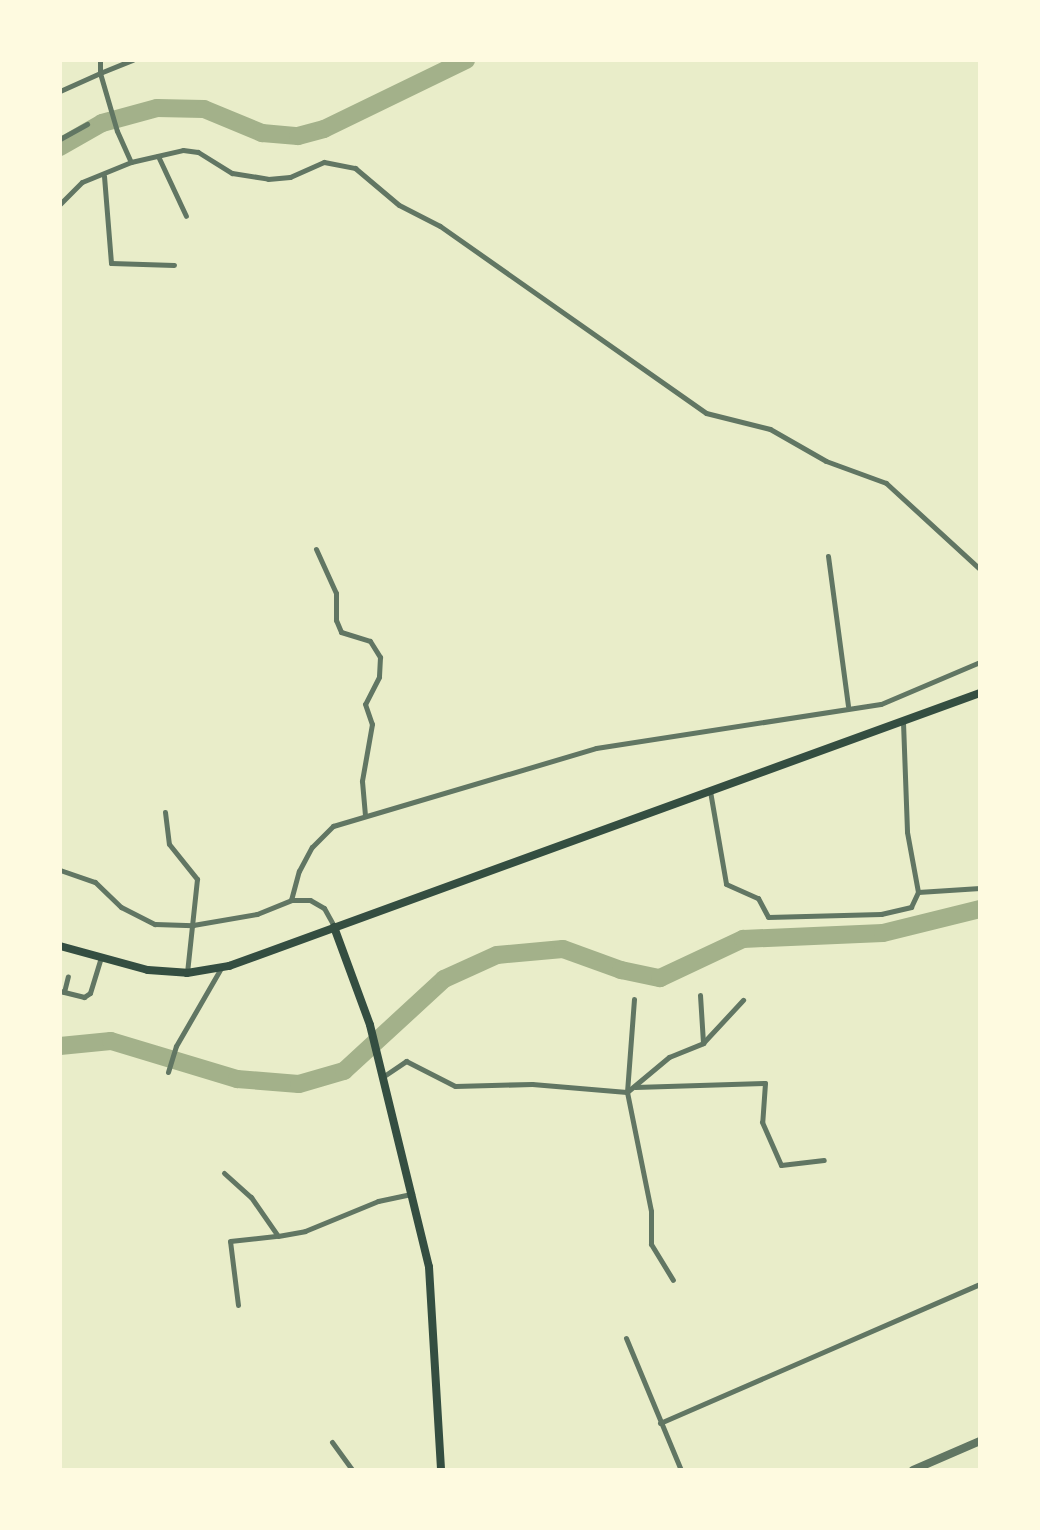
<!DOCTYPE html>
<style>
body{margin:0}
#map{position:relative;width:1040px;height:1530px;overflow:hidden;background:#e9edc9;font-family:Overpass,sans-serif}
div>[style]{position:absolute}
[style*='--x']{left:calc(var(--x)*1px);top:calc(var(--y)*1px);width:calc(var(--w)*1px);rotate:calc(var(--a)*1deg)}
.river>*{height:18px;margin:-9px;padding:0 9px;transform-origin:9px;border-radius:9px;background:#a3b18a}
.minor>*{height:5px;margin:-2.5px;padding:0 2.5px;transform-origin:2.5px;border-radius:2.5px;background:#617663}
.tertiary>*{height:8px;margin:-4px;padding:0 4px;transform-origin:4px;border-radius:4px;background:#617663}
.secondary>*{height:8px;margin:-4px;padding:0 4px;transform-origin:4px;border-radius:4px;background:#344e41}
span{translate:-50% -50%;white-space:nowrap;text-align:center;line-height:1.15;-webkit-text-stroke:8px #fefae0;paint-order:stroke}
.frame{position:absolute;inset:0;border:62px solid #fefae0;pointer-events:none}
</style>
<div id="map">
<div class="river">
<i style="--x:60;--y:147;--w:48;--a:-29.7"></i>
<i style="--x:102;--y:123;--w:57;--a:-15.3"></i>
<i style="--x:157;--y:108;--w:47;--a:1.2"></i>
<i style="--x:204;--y:109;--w:63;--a:22.5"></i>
<i style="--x:262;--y:133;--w:36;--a:5"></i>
<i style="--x:298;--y:136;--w:27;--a:-15"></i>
<i style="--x:324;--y:129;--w:158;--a:-25.9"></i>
<i style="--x:60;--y:1046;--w:51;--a:-5.6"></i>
<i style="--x:111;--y:1041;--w:132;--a:16.8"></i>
<i style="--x:237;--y:1079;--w:62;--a:4.6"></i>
<i style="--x:299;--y:1084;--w:47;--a:-16.1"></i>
<i style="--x:344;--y:1071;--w:136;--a:-42.6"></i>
<i style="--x:444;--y:979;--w:58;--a:-24.4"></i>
<i style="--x:497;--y:955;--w:66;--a:-5.2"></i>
<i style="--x:563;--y:949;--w:62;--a:19.9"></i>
<i style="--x:621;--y:970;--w:40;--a:12"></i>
<i style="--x:660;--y:978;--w:92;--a:-25.2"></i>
<i style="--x:743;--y:939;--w:140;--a:-2.5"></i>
<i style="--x:883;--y:933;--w:100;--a:-13.9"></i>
</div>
<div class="minor">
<i style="--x:100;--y:60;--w:13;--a:90"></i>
<i style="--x:100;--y:73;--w:35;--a:-22"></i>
<i style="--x:60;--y:91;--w:44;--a:-24.2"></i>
<i style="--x:100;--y:73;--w:60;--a:73.7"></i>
<i style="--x:117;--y:131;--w:34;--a:66"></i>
<i style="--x:131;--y:162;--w:53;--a:-13"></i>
<i style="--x:183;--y:150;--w:15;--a:8"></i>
<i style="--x:198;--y:152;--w:40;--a:32"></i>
<i style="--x:232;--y:173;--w:36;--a:9"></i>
<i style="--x:268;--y:179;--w:22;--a:-5"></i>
<i style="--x:290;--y:177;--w:37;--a:-24"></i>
<i style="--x:324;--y:162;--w:32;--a:11"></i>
<i style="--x:355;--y:168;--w:57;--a:40.1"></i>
<i style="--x:399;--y:205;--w:46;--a:27.1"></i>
<i style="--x:440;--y:226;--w:325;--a:35.1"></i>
<i style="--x:706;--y:413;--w:66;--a:14"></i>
<i style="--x:770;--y:429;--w:64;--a:29.7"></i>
<i style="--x:826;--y:461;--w:64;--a:20.1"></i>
<i style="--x:886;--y:483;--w:127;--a:42.5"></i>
<i style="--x:60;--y:139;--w:31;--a:-29"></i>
<i style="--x:158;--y:156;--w:66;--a:65"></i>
<i style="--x:104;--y:176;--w:87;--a:85.4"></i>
<i style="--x:111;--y:263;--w:63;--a:1.8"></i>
<i style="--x:60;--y:204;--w:31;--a:-45"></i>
<i style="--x:82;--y:182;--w:53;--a:-22.2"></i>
<i style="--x:316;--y:549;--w:48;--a:65.6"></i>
<i style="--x:336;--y:593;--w:27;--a:90"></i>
<i style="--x:336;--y:620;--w:13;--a:67"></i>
<i style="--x:341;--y:632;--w:30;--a:17"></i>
<i style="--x:370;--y:641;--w:19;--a:58"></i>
<i style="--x:380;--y:657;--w:20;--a:93"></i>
<i style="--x:379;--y:677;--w:30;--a:117"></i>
<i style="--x:365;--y:704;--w:21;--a:71"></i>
<i style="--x:372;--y:724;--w:58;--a:100"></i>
<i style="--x:362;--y:781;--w:34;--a:85"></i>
<i style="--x:828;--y:556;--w:151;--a:82.4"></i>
<i style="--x:903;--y:722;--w:110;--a:87.9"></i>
<i style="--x:907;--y:832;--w:61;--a:79.6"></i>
<i style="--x:710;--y:791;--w:94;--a:80.2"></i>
<i style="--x:726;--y:884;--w:35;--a:24"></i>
<i style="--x:758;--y:898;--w:21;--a:62"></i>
<i style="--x:768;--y:917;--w:113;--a:-1.5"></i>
<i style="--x:881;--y:914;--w:31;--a:-13"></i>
<i style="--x:911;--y:907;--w:17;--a:-65"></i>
<i style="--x:918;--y:892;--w:62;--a:-3.7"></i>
<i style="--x:165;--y:812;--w:32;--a:83"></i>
<i style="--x:169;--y:844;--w:45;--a:51.3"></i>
<i style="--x:197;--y:879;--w:95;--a:96.1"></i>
<i style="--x:60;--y:870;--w:37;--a:19"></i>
<i style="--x:95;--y:882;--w:36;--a:44"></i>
<i style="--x:121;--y:907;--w:38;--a:27"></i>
<i style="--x:155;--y:924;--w:38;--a:2"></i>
<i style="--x:193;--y:925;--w:65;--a:-9.8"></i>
<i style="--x:257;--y:914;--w:37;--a:-22"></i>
<i style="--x:291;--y:900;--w:19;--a:0"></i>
<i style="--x:310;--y:900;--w:16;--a:30"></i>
<i style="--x:324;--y:908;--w:21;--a:61"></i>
<i style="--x:291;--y:900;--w:30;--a:-75"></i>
<i style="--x:299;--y:871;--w:27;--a:-62"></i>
<i style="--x:312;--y:847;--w:30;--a:-45"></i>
<i style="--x:333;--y:826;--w:274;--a:-16.5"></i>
<i style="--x:596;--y:748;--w:288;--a:-8.8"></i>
<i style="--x:881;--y:704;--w:108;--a:-23"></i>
<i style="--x:60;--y:991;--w:25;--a:14"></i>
<i style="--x:84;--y:997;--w:7;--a:-34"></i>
<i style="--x:90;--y:993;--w:38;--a:-73"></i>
<i style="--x:64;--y:992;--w:16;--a:-76"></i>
<i style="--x:700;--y:995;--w:48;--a:86.4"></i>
<i style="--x:634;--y:999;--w:93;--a:94.3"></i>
<i style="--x:627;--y:1092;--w:121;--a:78.6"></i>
<i style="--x:651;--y:1211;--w:33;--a:90"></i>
<i style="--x:651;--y:1244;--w:42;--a:58.6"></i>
<i style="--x:168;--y:1072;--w:27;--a:-73"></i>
<i style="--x:176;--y:1046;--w:90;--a:-60"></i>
<i style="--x:384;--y:1076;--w:27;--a:-34"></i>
<i style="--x:406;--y:1061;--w:55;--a:27"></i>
<i style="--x:455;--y:1086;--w:77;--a:-1.5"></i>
<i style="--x:532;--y:1084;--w:95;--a:4.8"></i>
<i style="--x:627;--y:1092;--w:55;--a:-39.8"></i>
<i style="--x:669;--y:1057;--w:37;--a:-22"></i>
<i style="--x:703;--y:1043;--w:59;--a:-47.1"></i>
<i style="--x:635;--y:1087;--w:130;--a:-1.8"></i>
<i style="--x:765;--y:1083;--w:39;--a:94"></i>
<i style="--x:762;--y:1122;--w:47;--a:66.2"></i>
<i style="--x:781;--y:1165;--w:43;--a:-6.6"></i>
<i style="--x:224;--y:1173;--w:36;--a:42"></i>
<i style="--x:251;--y:1197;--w:47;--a:55.3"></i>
<i style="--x:278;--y:1236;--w:27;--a:-10"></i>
<i style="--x:305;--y:1231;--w:79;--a:-22.3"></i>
<i style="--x:378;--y:1201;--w:35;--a:-12"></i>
<i style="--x:238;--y:1305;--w:64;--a:-97.1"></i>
<i style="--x:230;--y:1241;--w:46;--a:-6.2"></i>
<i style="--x:626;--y:1338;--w:143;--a:67.4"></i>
<i style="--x:660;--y:1423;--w:349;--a:-23.5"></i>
<i style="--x:332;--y:1442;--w:34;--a:54"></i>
</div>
<div class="tertiary">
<i style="--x:913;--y:1470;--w:73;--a:-23.4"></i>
</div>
<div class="secondary">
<i style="--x:334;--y:927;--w:104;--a:69.8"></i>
<i style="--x:370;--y:1025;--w:249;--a:76.3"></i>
<i style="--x:429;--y:1267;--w:203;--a:86.6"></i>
<i style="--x:60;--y:946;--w:91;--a:15.3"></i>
<i style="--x:148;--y:970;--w:39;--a:4"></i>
<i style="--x:187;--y:973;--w:43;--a:-9.5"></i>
<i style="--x:229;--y:966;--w:799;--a:-19.98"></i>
</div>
<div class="frame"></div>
</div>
